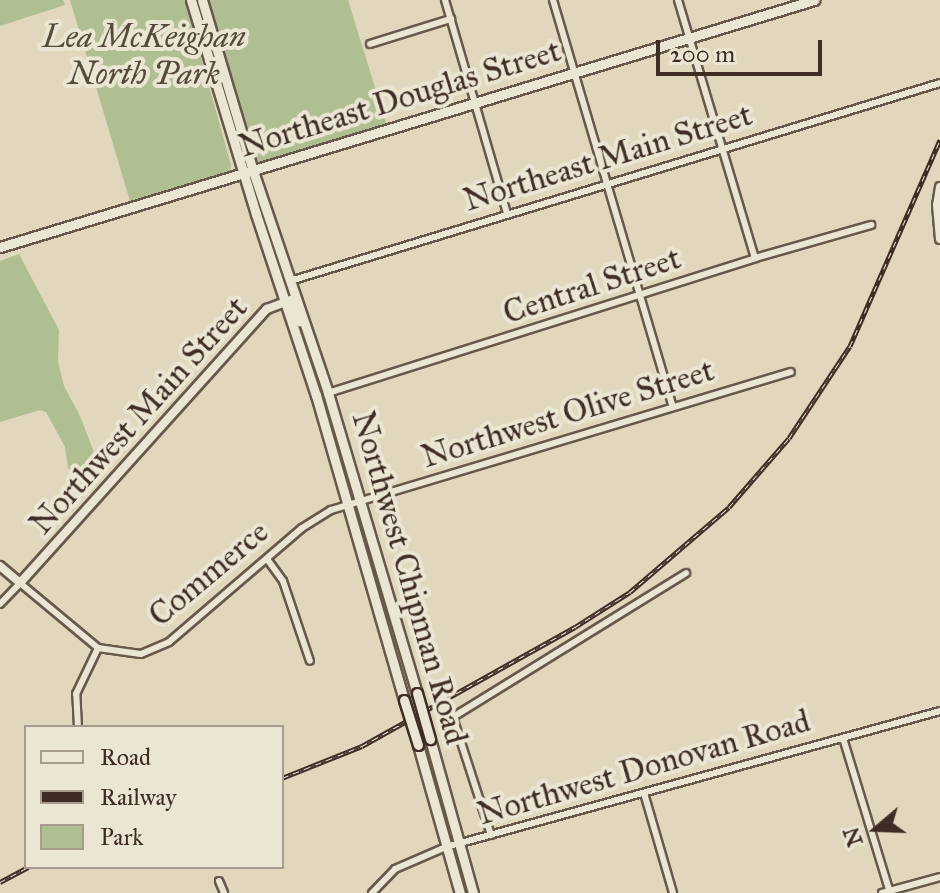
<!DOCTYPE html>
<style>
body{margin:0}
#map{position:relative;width:940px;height:893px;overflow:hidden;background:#e0d7bc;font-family:"IM FELL Great Primer",serif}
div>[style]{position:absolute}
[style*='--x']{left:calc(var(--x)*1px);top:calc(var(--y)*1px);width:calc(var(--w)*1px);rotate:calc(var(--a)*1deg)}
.green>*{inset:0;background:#b0bf92}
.roads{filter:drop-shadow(2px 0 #67584b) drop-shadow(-2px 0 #67584b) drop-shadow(0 2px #67584b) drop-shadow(0 -2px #67584b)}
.minor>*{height:6px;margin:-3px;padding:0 3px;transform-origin:3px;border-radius:3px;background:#ebe5d3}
.tertiary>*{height:8px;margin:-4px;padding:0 4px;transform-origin:4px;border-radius:4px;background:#ebe5d3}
.secondary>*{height:9px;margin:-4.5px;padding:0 4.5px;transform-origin:4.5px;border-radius:4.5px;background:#ebe5d3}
.rail>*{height:5px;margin-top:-2.5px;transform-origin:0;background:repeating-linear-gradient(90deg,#ebe5d3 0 6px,#3f2d25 0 12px);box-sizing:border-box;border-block:2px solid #3f2d25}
.bridges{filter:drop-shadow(2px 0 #3f2d25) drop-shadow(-2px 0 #3f2d25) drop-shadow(0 2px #3f2d25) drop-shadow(0 -2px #3f2d25)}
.secondary-bridge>*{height:9px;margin:-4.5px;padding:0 4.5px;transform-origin:4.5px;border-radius:4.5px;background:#ebe5d3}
span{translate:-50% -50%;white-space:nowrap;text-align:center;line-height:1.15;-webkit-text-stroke:8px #ebe5d3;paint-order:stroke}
.park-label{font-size:32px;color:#564a3b;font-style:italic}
.street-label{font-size:32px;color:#3f2d25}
.legend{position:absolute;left:24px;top:725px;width:260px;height:144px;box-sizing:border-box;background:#ebe5d3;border:2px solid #a69b8d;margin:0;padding:10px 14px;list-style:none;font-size:24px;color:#3f2d25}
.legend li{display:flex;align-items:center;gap:16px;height:40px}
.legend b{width:40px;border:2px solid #a69b8d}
.north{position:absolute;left:836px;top:789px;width:80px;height:80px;-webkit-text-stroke:6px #ebe5d3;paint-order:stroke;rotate:251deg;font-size:22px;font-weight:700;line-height:32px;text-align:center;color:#3f2d25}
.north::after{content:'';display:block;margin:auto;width:28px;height:36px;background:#3f2d25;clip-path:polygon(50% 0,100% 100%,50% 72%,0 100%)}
.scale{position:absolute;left:656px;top:40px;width:166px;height:36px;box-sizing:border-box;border:4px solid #3f2d25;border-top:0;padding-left:10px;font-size:24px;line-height:28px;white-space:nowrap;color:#3f2d25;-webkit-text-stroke:6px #ebe5d3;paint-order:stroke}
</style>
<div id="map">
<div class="green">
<i style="clip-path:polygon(0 0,63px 0,65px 5px,0 26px)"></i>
<i style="clip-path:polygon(70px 0,185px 0,231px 165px,230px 171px,130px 201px)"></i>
<i style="clip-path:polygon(206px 0,348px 0,387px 126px,256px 163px)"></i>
<i style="clip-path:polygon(19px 254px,59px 330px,58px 361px,64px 386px,80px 416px,95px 455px,106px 465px,83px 490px,68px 468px,65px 447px,46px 412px,40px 410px,0 422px,0 261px)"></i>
</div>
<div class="roads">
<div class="minor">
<i style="--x:445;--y:0;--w:223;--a:73.8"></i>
<i style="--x:553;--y:0;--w:424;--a:73.6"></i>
<i style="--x:678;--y:0;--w:269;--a:73.4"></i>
<i style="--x:370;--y:44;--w:85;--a:-17.2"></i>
<i style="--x:290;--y:281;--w:679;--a:-16.94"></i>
<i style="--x:328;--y:393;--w:448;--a:-17.5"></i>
<i style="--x:755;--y:258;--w:121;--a:-15.9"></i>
<i style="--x:267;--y:559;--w:27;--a:54"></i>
<i style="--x:283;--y:581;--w:84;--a:71.4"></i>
<i style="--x:0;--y:604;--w:29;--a:-46"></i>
<i style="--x:20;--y:583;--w:102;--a:39.8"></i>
<i style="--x:98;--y:648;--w:43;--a:7.9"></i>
<i style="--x:141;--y:654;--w:30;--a:-23"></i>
<i style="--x:169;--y:642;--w:175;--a:-40.6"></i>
<i style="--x:302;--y:528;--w:34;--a:-32"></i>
<i style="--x:331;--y:510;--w:480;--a:-16.7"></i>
<i style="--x:78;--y:727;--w:33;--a:-93"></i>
<i style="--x:76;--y:694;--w:51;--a:-64.4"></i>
<i style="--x:843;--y:738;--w:162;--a:73.1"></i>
<i style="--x:644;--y:793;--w:104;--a:73.8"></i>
<i style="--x:491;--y:835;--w:124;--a:-107.9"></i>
<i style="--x:453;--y:717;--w:274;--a:-31.7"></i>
<i style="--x:219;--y:881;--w:13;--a:67"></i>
<i style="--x:372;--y:893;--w:33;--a:-46"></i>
<i style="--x:395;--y:869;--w:56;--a:-23.3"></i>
<i style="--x:446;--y:847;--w:512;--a:-15.39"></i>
<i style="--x:882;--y:893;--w:60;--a:-15.4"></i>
</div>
<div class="tertiary">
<i style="--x:940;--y:187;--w:18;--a:99"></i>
<i style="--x:937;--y:205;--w:34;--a:85"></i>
<i style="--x:0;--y:566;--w:26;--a:40"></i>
<i style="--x:20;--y:583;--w:369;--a:-48"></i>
<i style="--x:267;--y:309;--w:26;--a:-21"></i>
<i style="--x:291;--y:300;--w:24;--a:68"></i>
</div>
<div class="secondary">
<i style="--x:191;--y:0;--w:224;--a:73.1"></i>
<i style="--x:256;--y:214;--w:191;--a:71.7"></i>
<i style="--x:316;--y:395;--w:317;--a:73.9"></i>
<i style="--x:202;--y:0;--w:178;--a:73.4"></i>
<i style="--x:253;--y:171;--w:234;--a:71.3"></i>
<i style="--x:328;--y:393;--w:313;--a:73.5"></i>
<i style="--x:0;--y:247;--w:851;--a:-16.88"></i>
<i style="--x:430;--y:739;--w:160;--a:74.4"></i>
<i style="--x:418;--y:745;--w:154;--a:74.2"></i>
</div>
</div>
<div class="rail">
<i style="--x:282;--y:778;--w:86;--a:-21.8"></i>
<i style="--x:362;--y:746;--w:244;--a:-29.2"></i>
<i style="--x:575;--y:627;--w:65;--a:-32.5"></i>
<i style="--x:630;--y:592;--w:130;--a:-40.6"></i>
<i style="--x:729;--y:507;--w:91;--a:-49"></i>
<i style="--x:789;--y:438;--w:110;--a:-56.5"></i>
<i style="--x:850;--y:346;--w:225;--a:-66.4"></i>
<i style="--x:0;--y:882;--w:32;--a:-28"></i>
</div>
<div class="bridges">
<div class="secondary-bridge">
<i style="--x:417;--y:693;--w:48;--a:74.2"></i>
<i style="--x:404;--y:700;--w:47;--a:72.7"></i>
</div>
</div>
<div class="park-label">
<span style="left:144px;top:56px">Lea McKeighan<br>North Park</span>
</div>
<div class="street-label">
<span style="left:400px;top:99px;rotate:-17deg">Northeast Douglas Street</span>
<span style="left:608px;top:158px;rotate:-17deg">Northeast Main Street</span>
<span style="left:592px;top:286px;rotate:-18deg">Central Street</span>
<span style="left:568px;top:414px;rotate:-17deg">Northwest Olive Street</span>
<span style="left:139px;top:416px;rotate:-48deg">Northwest Main Street</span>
<span style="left:209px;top:574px;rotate:-40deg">Commerce</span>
<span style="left:409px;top:578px;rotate:74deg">Northwest Chipman Road</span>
<span style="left:644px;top:768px;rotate:-16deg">Northwest Donovan Road</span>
</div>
<ul class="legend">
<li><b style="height:10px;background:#ebe5d3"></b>Road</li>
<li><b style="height:10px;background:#3f2d25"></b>Railway</li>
<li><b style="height:22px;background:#b0bf92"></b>Park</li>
</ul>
<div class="north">N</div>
<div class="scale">200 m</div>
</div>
